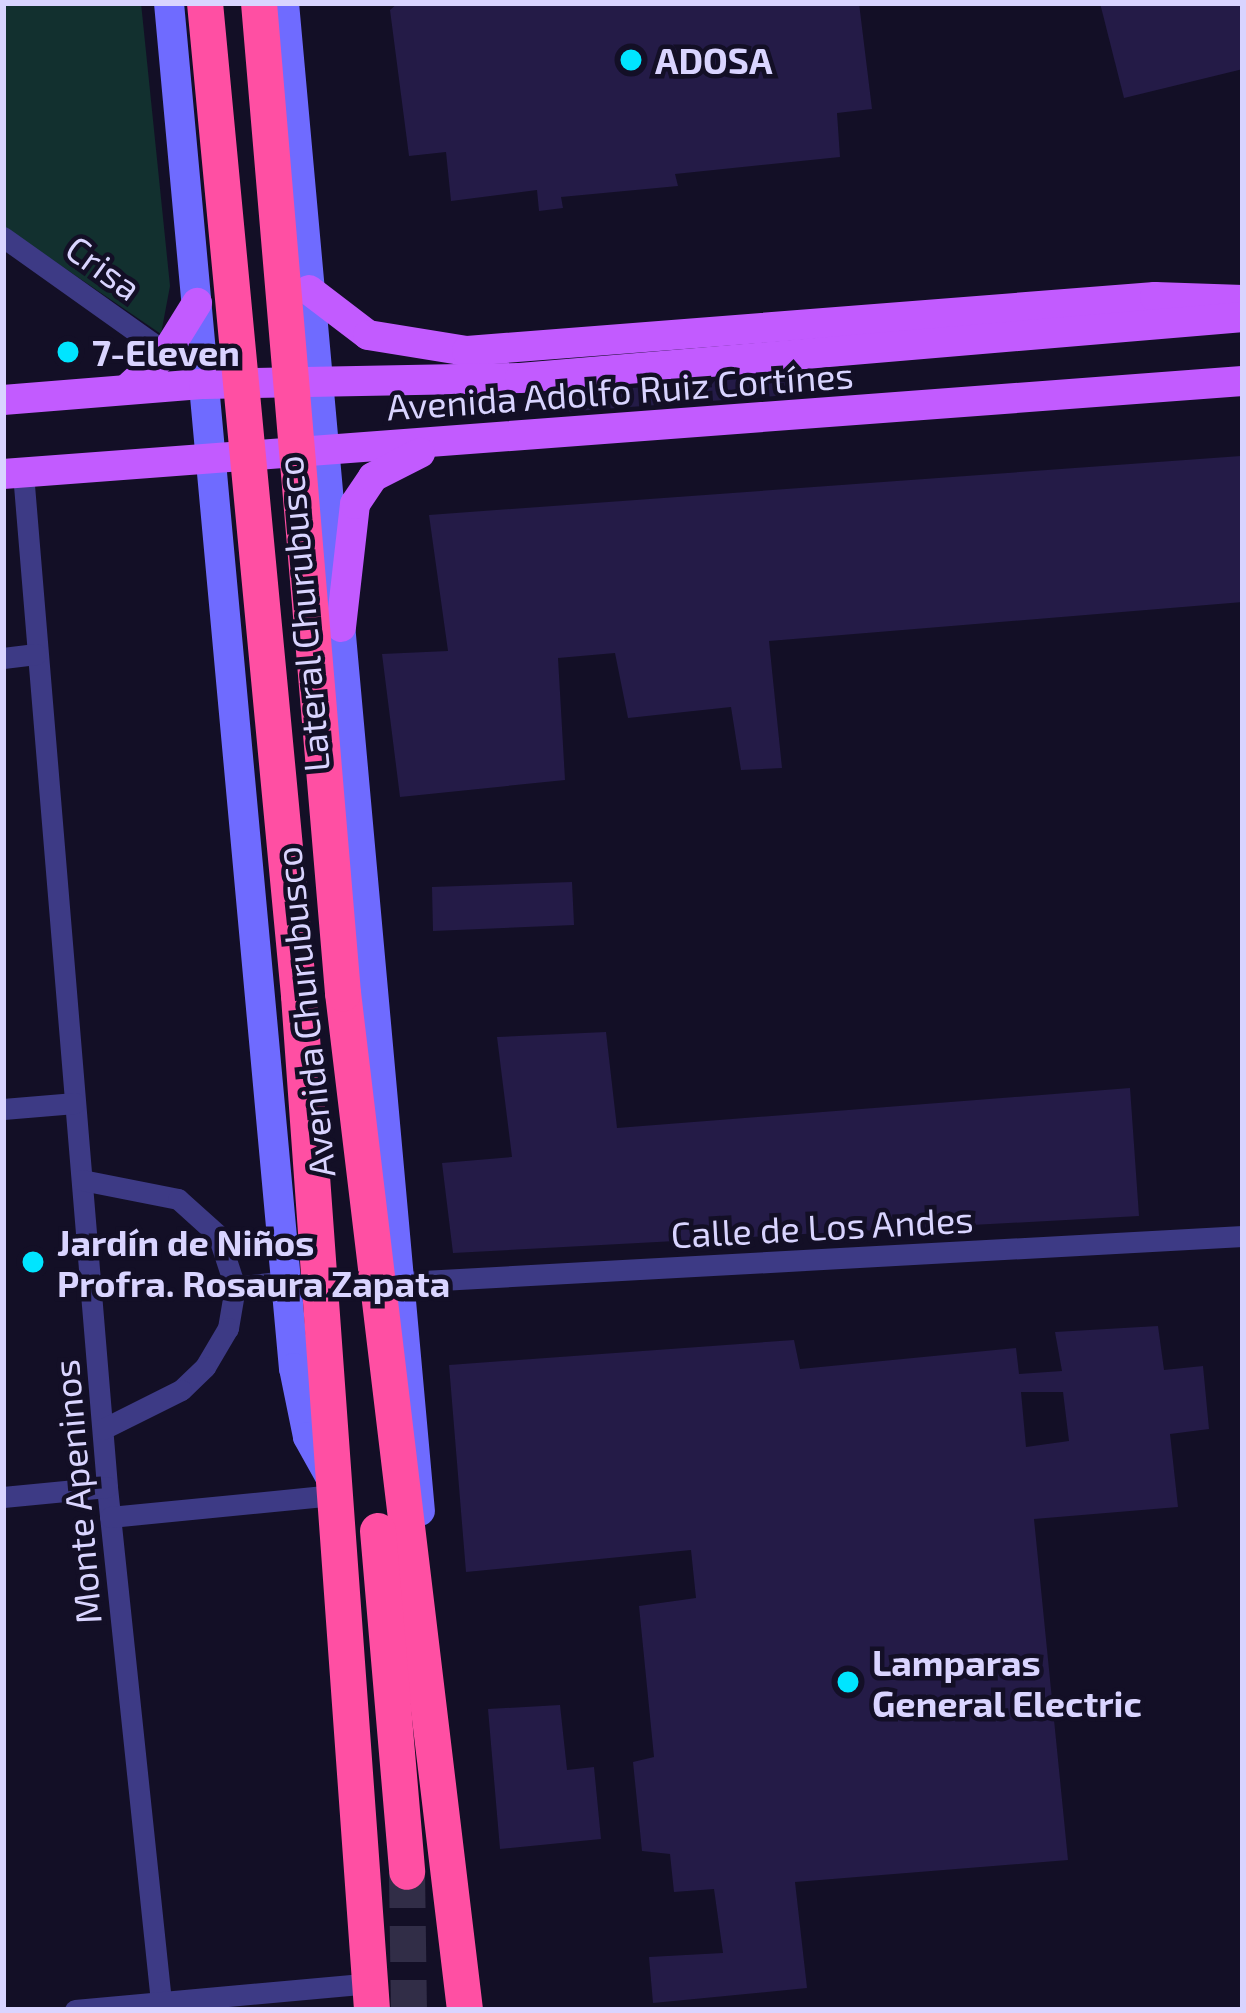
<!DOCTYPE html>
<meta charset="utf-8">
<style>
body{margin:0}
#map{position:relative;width:1246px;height:2013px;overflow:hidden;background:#130f26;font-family:"Exo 2",sans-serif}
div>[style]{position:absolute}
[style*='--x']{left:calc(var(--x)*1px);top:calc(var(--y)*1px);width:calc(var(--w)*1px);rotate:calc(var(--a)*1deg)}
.green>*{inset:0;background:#12302f}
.building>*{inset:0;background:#241b47}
.highway-tunnel>*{height:36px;margin-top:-18px;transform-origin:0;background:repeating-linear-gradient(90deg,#312d47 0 36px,transparent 0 54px)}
.street>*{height:21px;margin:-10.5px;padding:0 10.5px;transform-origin:10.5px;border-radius:10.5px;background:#3d3a85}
.secondary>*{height:30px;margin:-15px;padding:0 15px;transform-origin:15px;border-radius:15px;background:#6f6bff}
.primary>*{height:30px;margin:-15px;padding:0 15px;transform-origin:15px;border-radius:15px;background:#c25bff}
.highway>*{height:36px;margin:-18px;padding:0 18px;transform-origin:18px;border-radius:18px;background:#ff4fa3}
.highway-bridge>*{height:36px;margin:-18px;padding:0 18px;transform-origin:18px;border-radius:18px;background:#ff4fa3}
.dots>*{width:33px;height:33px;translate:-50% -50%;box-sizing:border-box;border:6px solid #130f26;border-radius:50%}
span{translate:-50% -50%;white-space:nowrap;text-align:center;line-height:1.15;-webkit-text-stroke:9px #130f26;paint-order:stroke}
.poi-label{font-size:36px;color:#d9d4ff;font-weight:700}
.left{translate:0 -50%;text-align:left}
.street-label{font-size:36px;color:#d9d4ff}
.frame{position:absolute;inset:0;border:6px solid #d9d4ff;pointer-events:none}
</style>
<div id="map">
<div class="green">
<i style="clip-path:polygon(3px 3px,141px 3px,170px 286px,161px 334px,3px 226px)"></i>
</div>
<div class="building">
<i style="clip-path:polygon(398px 3px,859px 3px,872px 109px,837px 113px,840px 157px,675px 174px,678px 186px,561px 197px,563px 208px,539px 211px,537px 190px,451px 201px,446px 152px,409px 156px,390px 10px)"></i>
<i style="clip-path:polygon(1100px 3px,1243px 3px,1243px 69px,1124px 98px)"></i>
<i style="clip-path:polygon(787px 375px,790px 395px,563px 412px,561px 394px)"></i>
<i style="clip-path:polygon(1241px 456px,1243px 602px,769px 641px,782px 768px,741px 770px,731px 707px,628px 718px,615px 653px,558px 658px,565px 780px,400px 797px,382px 654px,448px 651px,429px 515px)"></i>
<i style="clip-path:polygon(572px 882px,574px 925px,433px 931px,432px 887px)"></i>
<i style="clip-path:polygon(606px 1032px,617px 1128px,1130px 1088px,1139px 1216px,453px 1253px,442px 1163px,512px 1157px,497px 1037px)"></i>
<i style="clip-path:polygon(evenodd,1158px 1326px,1164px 1370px,1203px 1366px,1209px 1429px,1170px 1434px,1178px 1507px,1034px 1519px,1068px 1860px,795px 1882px,807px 1988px,653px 2003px,649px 1957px,723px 1953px,714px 1889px,674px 1892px,670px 1854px,642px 1851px,633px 1762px,654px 1757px,639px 1606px,696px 1598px,691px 1550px,466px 1572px,449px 1365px,794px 1340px,800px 1369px,1016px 1348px,1019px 1374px,1062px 1371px,1055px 1332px,1158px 1326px,1021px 1392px,1063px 1392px,1069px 1441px,1026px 1447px,1021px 1392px)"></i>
<i style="clip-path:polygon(560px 1705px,567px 1770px,594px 1767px,601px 1839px,500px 1849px,488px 1709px)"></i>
</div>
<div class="highway-tunnel">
<i style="--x:407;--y:1872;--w:138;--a:89.2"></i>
</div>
<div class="street">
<i style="--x:3;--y:237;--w:200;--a:35.4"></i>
<i style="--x:23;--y:473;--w:1017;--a:85.26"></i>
<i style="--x:107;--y:1487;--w:518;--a:84.01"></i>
<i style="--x:3;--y:658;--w:33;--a:-7"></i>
<i style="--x:3;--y:1109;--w:72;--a:-4.8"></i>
<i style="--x:82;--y:1180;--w:98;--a:11.2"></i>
<i style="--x:178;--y:1199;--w:54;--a:42"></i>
<i style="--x:218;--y:1235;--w:55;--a:71.9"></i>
<i style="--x:235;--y:1287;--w:42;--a:99.7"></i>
<i style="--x:228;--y:1328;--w:45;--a:120.5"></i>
<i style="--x:205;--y:1367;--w:33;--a:136"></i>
<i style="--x:181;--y:1390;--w:87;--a:153.4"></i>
<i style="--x:404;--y:1282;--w:840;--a:-3.14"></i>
<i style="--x:235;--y:1287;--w:51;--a:-6.7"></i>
<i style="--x:3;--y:1497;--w:104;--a:-5.5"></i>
<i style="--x:110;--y:1517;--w:225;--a:-5.6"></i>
<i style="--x:75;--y:2010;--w:297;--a:-5.2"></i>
</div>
<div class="secondary">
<i style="--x:169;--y:3;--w:1371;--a:84.77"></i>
<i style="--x:294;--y:1368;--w:70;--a:78.5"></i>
<i style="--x:308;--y:1437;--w:51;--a:60.9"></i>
<i style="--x:284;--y:3;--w:1514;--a:84.85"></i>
</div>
<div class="primary">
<i style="--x:309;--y:290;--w:74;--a:37.3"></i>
<i style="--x:368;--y:335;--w:100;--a:9.2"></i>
<i style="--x:467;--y:351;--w:690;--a:-4.49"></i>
<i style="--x:1155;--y:297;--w:88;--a:2"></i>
<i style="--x:127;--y:389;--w:53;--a:-42.7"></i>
<i style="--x:166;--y:353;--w:59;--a:-58.2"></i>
<i style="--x:3;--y:400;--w:202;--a:-4.6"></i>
<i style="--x:204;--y:384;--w:316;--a:-1.1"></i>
<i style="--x:520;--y:378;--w:726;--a:-4.82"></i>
<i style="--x:3;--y:474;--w:1243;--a:-4.29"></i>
<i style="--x:341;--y:627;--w:124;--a:-83.5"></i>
<i style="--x:355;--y:504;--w:32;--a:-56"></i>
<i style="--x:373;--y:477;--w:53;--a:-27.1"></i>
</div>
<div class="highway">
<i style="--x:343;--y:993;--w:1024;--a:83.16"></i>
<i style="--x:299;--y:996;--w:1017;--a:85.88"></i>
<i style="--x:378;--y:1531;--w:342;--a:85.1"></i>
</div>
<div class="highway-bridge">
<i style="--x:205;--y:3;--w:997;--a:84.59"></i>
<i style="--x:259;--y:3;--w:994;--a:85.15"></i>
</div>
<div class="dots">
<i style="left:631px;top:60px;background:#00e5ff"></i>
<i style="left:68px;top:352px;background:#00e5ff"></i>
<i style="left:33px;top:1262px;background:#00e5ff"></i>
<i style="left:848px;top:1682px;background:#00e5ff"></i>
</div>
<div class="poi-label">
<span class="left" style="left:655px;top:60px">ADOSA</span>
<span class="left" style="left:92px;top:352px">7-Eleven</span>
<span class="left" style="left:57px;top:1262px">Jardín de Niños<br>Profra. Rosaura Zapata</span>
<span class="left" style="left:872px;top:1682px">Lamparas<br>General Electric</span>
</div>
<div class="street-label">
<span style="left:104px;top:267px;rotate:36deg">Crisa</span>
<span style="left:620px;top:390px;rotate:-4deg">Avenida Adolfo Ruiz Cortínes</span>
<span style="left:302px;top:614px;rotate:-95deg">Lateral Churubusco</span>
<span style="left:304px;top:1012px;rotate:-96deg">Avenida Churubusco</span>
<span style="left:822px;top:1226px;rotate:-3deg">Calle de Los Andes</span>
<span style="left:76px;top:1492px;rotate:-95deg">Monte Apeninos</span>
</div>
<div class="frame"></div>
</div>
